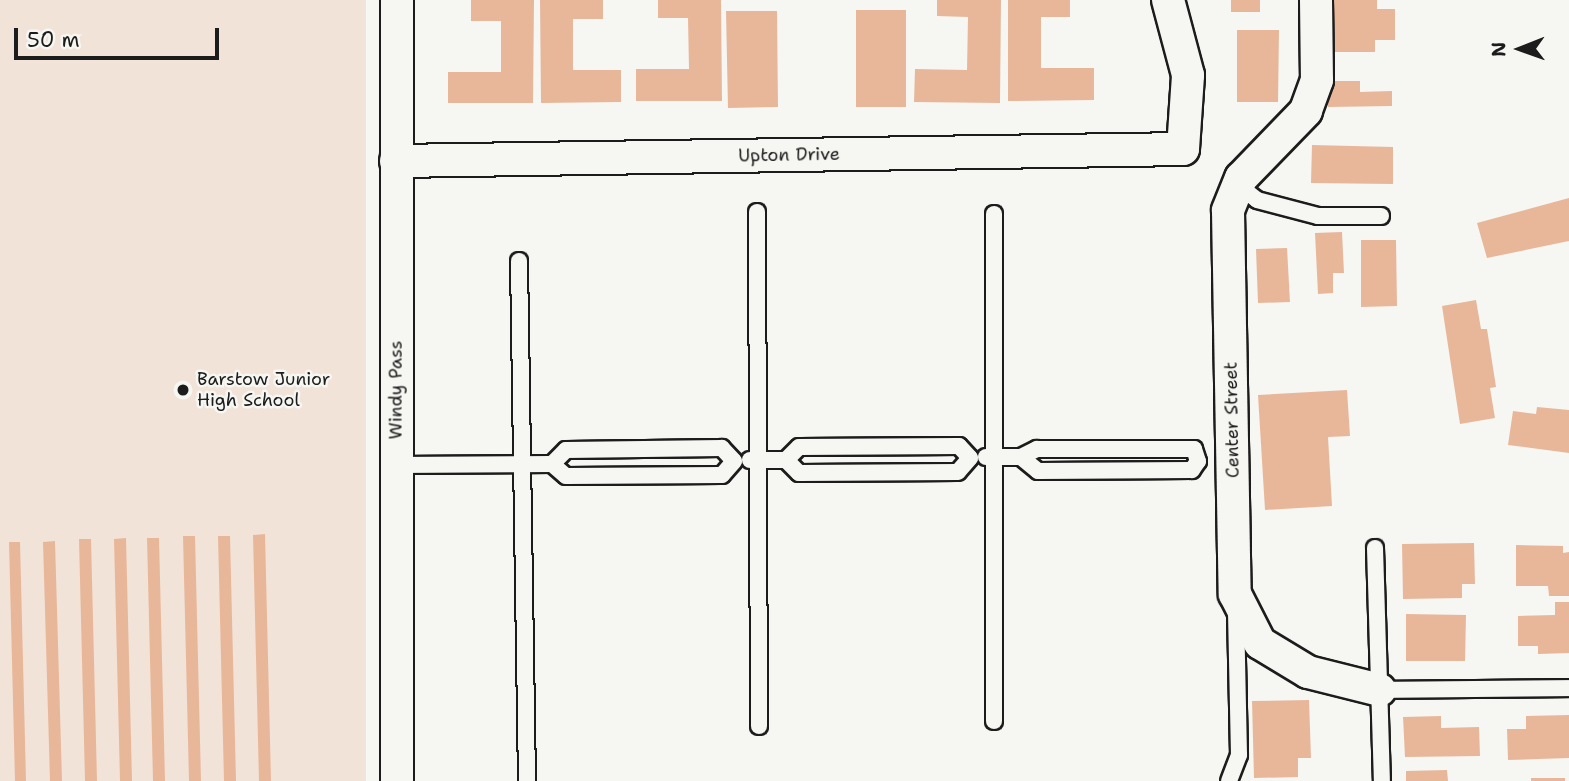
<!DOCTYPE html>
<style>
body{margin:0}
#map{position:relative;width:1569px;height:781px;overflow:hidden;background:#f6f6f2;font-family:"Shantell Sans",sans-serif}
div>[style]{position:absolute}
[style*='--x']{left:calc(var(--x)*1px);top:calc(var(--y)*1px);width:calc(var(--w)*1px);rotate:calc(var(--a)*1deg)}
.built>*{inset:0;background:#f2e3d8}
.building>*{inset:0;background:#e8b79a}
.roads{filter:drop-shadow(2px 0 #1c1c1c) drop-shadow(-2px 0 #1c1c1c) drop-shadow(0 2px #1c1c1c) drop-shadow(0 -2px #1c1c1c)}
.service>*{height:16px;margin:-8px;padding:0 8px;transform-origin:8px;border-radius:8px;background:#f6f6f2}
.minor>*{height:32px;margin:-16px;padding:0 16px;transform-origin:16px;border-radius:16px;background:#f6f6f2}
.dots>*{width:19px;height:19px;translate:-50% -50%;box-sizing:border-box;border:4px solid #f6f6f2;border-radius:50%}
span{translate:-50% -50%;white-space:nowrap;text-align:center;line-height:1.15;-webkit-text-stroke:5px #f6f6f2;paint-order:stroke}
.street-label{font-size:18px;color:#1c1c1c}
.poi-label{font-size:18px;color:#1c1c1c}
.left{translate:0 -50%;text-align:left}
.north{position:absolute;left:1485px;top:14px;width:70px;height:70px;-webkit-text-stroke:5px #f6f6f2;paint-order:stroke;rotate:269deg;font-size:19px;font-weight:700;line-height:28px;text-align:center;color:#1c1c1c}
.north::after{content:'';display:block;margin:auto;width:24px;height:32px;background:#1c1c1c;clip-path:polygon(50% 0,100% 100%,50% 72%,0 100%)}
.scale{position:absolute;left:14px;top:28px;width:205px;height:32px;box-sizing:border-box;border:4px solid #1c1c1c;border-top:0;padding-left:9px;font-size:21px;line-height:24px;white-space:nowrap;color:#1c1c1c;-webkit-text-stroke:5px #f6f6f2;paint-order:stroke}
</style>
<div id="map">
<div class="built">
<i style="clip-path:polygon(0 0,366px 0,366px 781px,0 781px)"></i>
</div>
<div class="building">
<i style="clip-path:polygon(471px 0,534px 0,533px 103px,448px 103px,448px 72px,501px 72px,501px 21px,471px 21px)"></i>
<i style="clip-path:polygon(540px 0,603px 0,603px 19px,573px 19px,573px 70px,621px 70px,621px 102px,541px 103px)"></i>
<i style="clip-path:polygon(658px 0,721px 0,722px 101px,636px 101px,636px 69px,689px 69px,688px 18px,658px 18px)"></i>
<i style="clip-path:polygon(937px 0,1001px 0,1000px 103px,914px 102px,915px 69px,967px 70px,968px 17px,937px 16px)"></i>
<i style="clip-path:polygon(1008px 0,1070px 0,1070px 17px,1041px 17px,1041px 68px,1094px 68px,1094px 100px,1008px 101px)"></i>
<i style="clip-path:polygon(1231px 0,1260px 0,1260px 12px,1231px 12px)"></i>
<i style="clip-path:polygon(1332px 0,1377px 0,1377px 9px,1395px 9px,1395px 40px,1375px 40px,1375px 52px,1332px 52px)"></i>
<i style="clip-path:polygon(856px 10px,906px 10px,906px 107px,856px 107px)"></i>
<i style="clip-path:polygon(726px 11px,777px 11px,778px 107px,728px 108px)"></i>
<i style="clip-path:polygon(1237px 30px,1279px 30px,1278px 102px,1237px 102px)"></i>
<i style="clip-path:polygon(1328px 81px,1360px 81px,1360px 92px,1392px 91px,1392px 106px,1328px 107px)"></i>
<i style="clip-path:polygon(1312px 145px,1393px 147px,1393px 184px,1311px 183px)"></i>
<i style="clip-path:polygon(1569px 198px,1569px 241px,1487px 258px,1477px 223px)"></i>
<i style="clip-path:polygon(1342px 232px,1344px 273px,1333px 273px,1333px 293px,1318px 294px,1315px 233px)"></i>
<i style="clip-path:polygon(1361px 240px,1396px 240px,1397px 306px,1361px 307px)"></i>
<i style="clip-path:polygon(1287px 248px,1290px 302px,1258px 303px,1256px 249px)"></i>
<i style="clip-path:polygon(1476px 300px,1481px 329px,1487px 329px,1496px 387px,1490px 388px,1495px 418px,1460px 424px,1442px 306px)"></i>
<i style="clip-path:polygon(1347px 390px,1350px 436px,1328px 437px,1332px 506px,1265px 510px,1258px 395px)"></i>
<i style="clip-path:polygon(1537px 407px,1569px 410px,1569px 453px,1508px 445px,1513px 411px,1536px 414px)"></i>
<i style="clip-path:polygon(265px 534px,271px 781px,259px 781px,253px 535px)"></i>
<i style="clip-path:polygon(183px 536px,195px 536px,201px 781px,189px 781px)"></i>
<i style="clip-path:polygon(218px 536px,230px 536px,236px 781px,224px 781px)"></i>
<i style="clip-path:polygon(126px 538px,132px 781px,120px 781px,114px 539px)"></i>
<i style="clip-path:polygon(147px 538px,159px 538px,165px 781px,153px 781px)"></i>
<i style="clip-path:polygon(79px 539px,91px 539px,97px 781px,85px 781px)"></i>
<i style="clip-path:polygon(55px 541px,62px 781px,50px 781px,43px 542px)"></i>
<i style="clip-path:polygon(9px 542px,20px 542px,26px 781px,15px 781px)"></i>
<i style="clip-path:polygon(1474px 543px,1475px 584px,1462px 584px,1462px 598px,1403px 599px,1402px 544px)"></i>
<i style="clip-path:polygon(1516px 545px,1563px 546px,1563px 553px,1569px 552px,1569px 596px,1549px 596px,1548px 586px,1516px 586px)"></i>
<i style="clip-path:polygon(1555px 602px,1569px 602px,1569px 653px,1538px 654px,1538px 646px,1518px 646px,1518px 616px,1555px 615px)"></i>
<i style="clip-path:polygon(1406px 614px,1466px 615px,1465px 661px,1406px 661px)"></i>
<i style="clip-path:polygon(1309px 700px,1311px 758px,1298px 758px,1298px 777px,1254px 778px,1252px 701px)"></i>
<i style="clip-path:polygon(1569px 715px,1569px 758px,1508px 760px,1507px 729px,1526px 729px,1526px 716px)"></i>
<i style="clip-path:polygon(1441px 716px,1441px 728px,1479px 727px,1480px 756px,1405px 757px,1403px 717px)"></i>
<i style="clip-path:polygon(1447px 770px,1448px 781px,1406px 781px,1406px 771px)"></i>
<i style="clip-path:polygon(1531px 778px,1565px 778px,1565px 781px,1531px 781px)"></i>
</div>
<div class="roads">
<div class="service">
<i style="--x:1238;--y:185;--w:24;--a:38"></i>
<i style="--x:1257;--y:200;--w:63;--a:14.7"></i>
<i style="--x:1318;--y:216;--w:63;--a:0"></i>
<i style="--x:757;--y:212;--w:514;--a:89.78"></i>
<i style="--x:994;--y:214;--w:507;--a:90"></i>
<i style="--x:519;--y:261;--w:520;--a:89.12"></i>
<i style="--x:986;--y:457;--w:35;--a:0"></i>
<i style="--x:1021;--y:457;--w:18;--a:-27"></i>
<i style="--x:1037;--y:449;--w:157;--a:0"></i>
<i style="--x:1194;--y:449;--w:13;--a:72"></i>
<i style="--x:1198;--y:461;--w:11;--a:124"></i>
<i style="--x:1192;--y:470;--w:154;--a:179.6"></i>
<i style="--x:1038;--y:471;--w:22;--a:-141"></i>
<i style="--x:750;--y:460;--w:36;--a:0"></i>
<i style="--x:786;--y:460;--w:18;--a:-45"></i>
<i style="--x:799;--y:447;--w:160;--a:-0.4"></i>
<i style="--x:959;--y:446;--w:16;--a:47"></i>
<i style="--x:970;--y:458;--w:18;--a:131"></i>
<i style="--x:958;--y:472;--w:159;--a:179.6"></i>
<i style="--x:799;--y:473;--w:18;--a:-135"></i>
<i style="--x:396;--y:465;--w:156;--a:-0.4"></i>
<i style="--x:552;--y:464;--w:18;--a:41"></i>
<i style="--x:566;--y:476;--w:156;--a:-0.4"></i>
<i style="--x:722;--y:475;--w:18;--a:-49"></i>
<i style="--x:734;--y:461;--w:18;--a:-133"></i>
<i style="--x:722;--y:448;--w:156;--a:179.3"></i>
<i style="--x:566;--y:450;--w:20;--a:135"></i>
<i style="--x:1375;--y:548;--w:233;--a:88.3"></i>
<i style="--x:1380;--y:690;--w:189;--a:-0.6"></i>
<i style="--x:1229;--y:781;--w:28;--a:-69"></i>
<i style="--x:1239;--y:755;--w:145;--a:-91.2"></i>
</div>
<div class="minor">
<i style="--x:397;--y:0;--w:781;--a:90"></i>
<i style="--x:1316;--y:0;--w:80;--a:89.3"></i>
<i style="--x:1317;--y:80;--w:33;--a:110"></i>
<i style="--x:1306;--y:111;--w:93;--a:134.1"></i>
<i style="--x:1241;--y:178;--w:35;--a:112"></i>
<i style="--x:1228;--y:211;--w:383;--a:89"></i>
<i style="--x:1235;--y:594;--w:55;--a:63"></i>
<i style="--x:1260;--y:643;--w:56;--a:31.1"></i>
<i style="--x:1308;--y:672;--w:74;--a:14"></i>
<i style="--x:396;--y:161;--w:787;--a:-0.87"></i>
<i style="--x:1183;--y:149;--w:74;--a:-86.1"></i>
<i style="--x:1188;--y:75;--w:78;--a:-104.9"></i>
</div>
</div>
<div class="dots">
<i style="left:183px;top:390px;background:#1c1c1c"></i>
</div>
<div class="street-label">
<span style="left:789px;top:155px;rotate:-1deg">Upton Drive</span>
<span style="left:396px;top:390px;rotate:-90deg">Windy Pass</span>
<span style="left:1232px;top:420px;rotate:-91deg">Center Street</span>
</div>
<div class="poi-label">
<span class="left" style="left:197px;top:390px">Barstow Junior<br>High School</span>
</div>
<div class="north">N</div>
<div class="scale">50 m</div>
</div>
